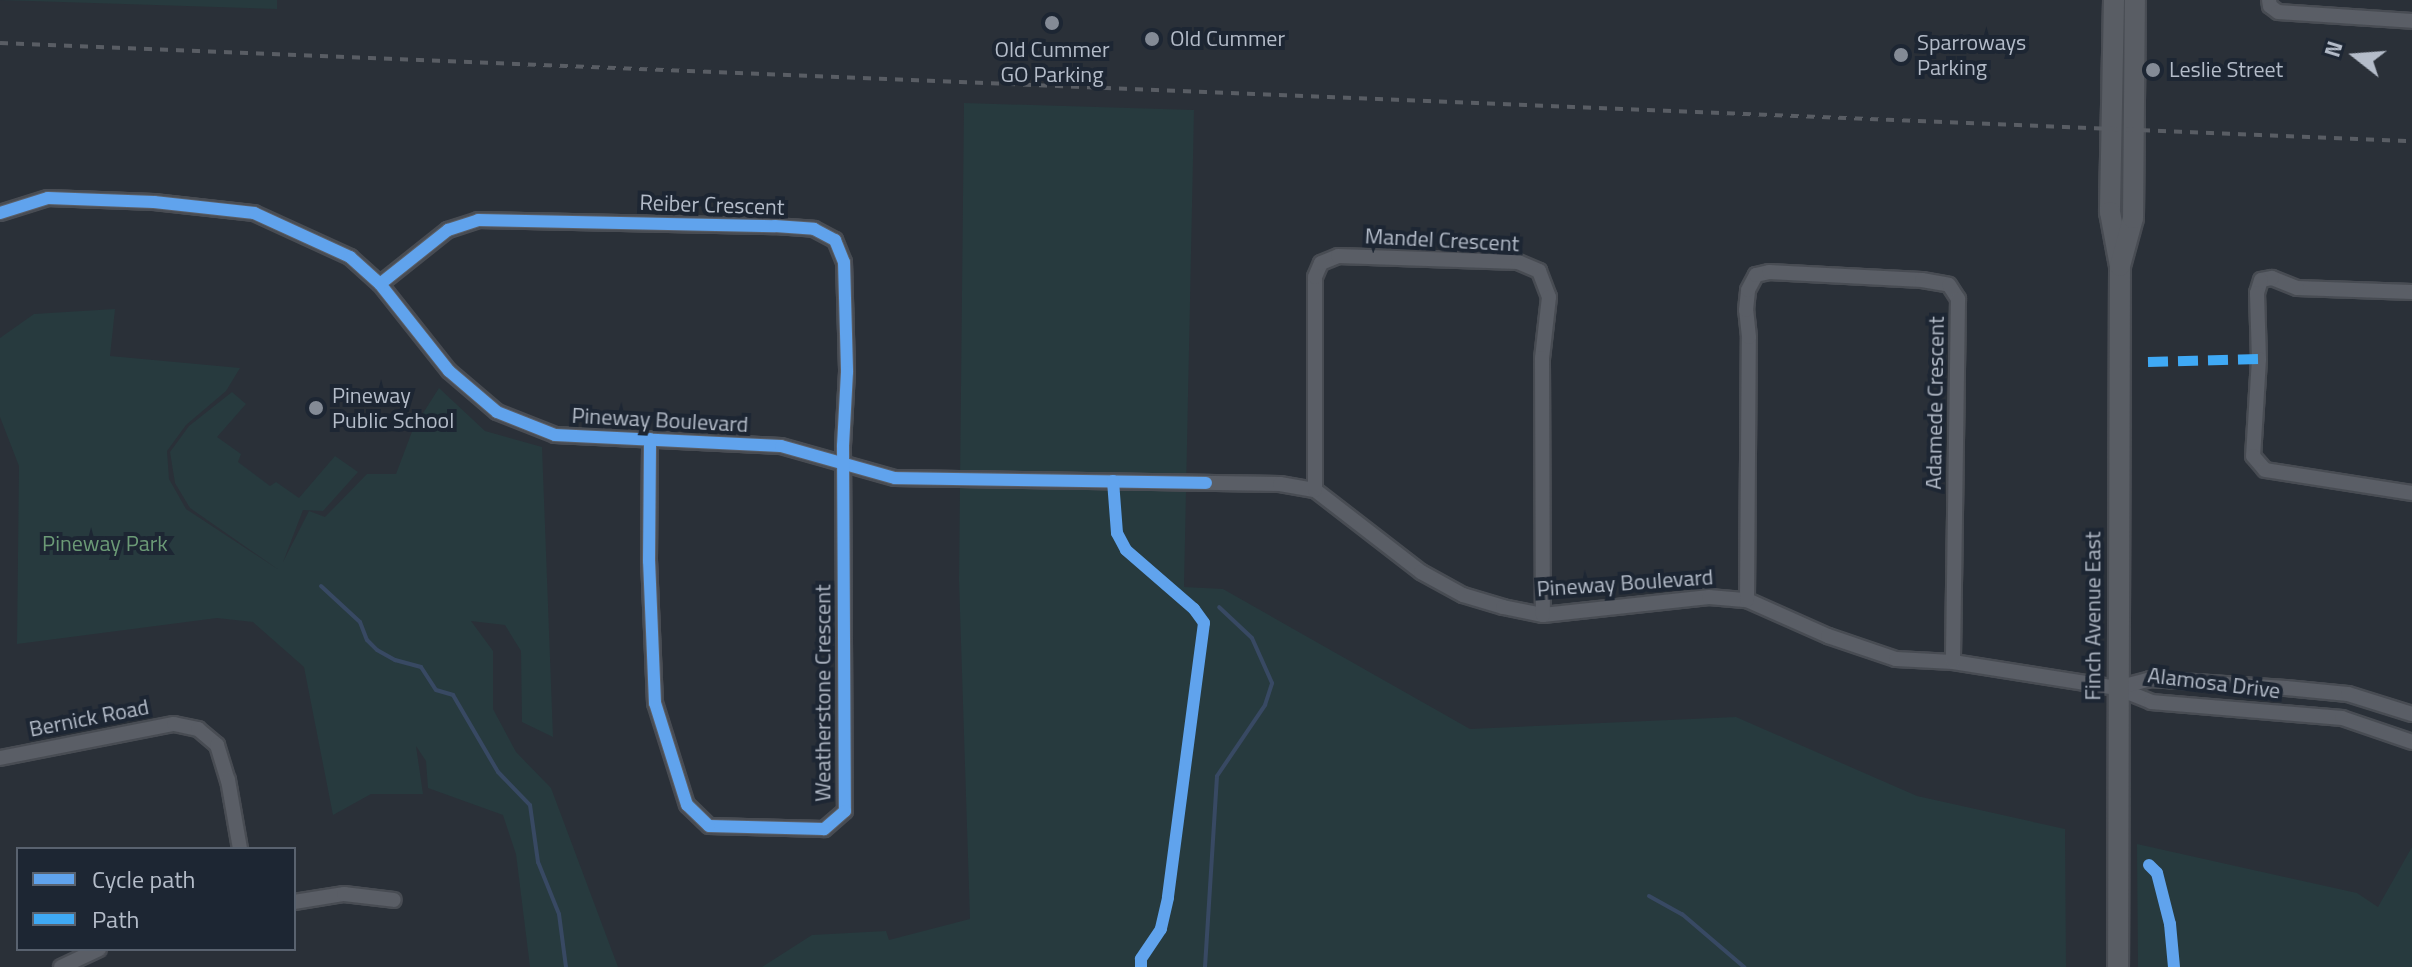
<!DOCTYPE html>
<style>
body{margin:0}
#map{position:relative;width:2412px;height:967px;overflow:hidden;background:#2a3038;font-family:"Titillium Web",sans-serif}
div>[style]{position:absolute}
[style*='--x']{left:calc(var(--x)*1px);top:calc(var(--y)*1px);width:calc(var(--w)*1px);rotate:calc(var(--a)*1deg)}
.green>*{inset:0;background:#273a3e}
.stream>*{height:4px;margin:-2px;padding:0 2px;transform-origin:2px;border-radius:2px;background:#384963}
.roads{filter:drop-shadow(2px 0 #484c53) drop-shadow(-2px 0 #484c53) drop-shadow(0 2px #484c53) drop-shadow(0 -2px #484c53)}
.street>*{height:14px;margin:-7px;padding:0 7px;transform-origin:7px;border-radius:7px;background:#5a5e66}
.secondary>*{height:20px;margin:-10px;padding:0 10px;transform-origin:10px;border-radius:10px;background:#595d64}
.rail>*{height:4px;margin-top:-2px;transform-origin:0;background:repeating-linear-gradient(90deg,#595d64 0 8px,transparent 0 16px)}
.quiet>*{height:10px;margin-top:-5px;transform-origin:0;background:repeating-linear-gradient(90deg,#3fa9f5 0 20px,transparent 0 30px)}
.cycleway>*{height:12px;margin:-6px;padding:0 6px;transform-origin:6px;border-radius:6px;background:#60a3ed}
.dots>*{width:22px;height:22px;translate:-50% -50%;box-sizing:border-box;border:4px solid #1d2633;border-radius:50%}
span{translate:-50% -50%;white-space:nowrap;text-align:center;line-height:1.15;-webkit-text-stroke:8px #1d2633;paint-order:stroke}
.poi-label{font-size:22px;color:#b4bcc9}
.left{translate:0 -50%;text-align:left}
.street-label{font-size:22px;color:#b4bcc9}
.park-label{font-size:22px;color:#6b9a76}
.legend{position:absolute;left:16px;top:847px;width:280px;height:104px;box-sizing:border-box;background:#1d2633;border:2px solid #59626f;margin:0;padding:10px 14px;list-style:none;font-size:24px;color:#b4bcc9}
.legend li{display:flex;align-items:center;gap:16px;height:40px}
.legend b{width:40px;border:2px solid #59626f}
.north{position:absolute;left:2316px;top:16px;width:80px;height:80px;-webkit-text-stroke:6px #1d2633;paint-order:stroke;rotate:287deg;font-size:22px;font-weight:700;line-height:32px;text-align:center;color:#b4bcc9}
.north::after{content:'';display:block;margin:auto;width:28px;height:36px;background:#b4bcc9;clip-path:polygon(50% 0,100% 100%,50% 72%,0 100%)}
</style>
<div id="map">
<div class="green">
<i style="clip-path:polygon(0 0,277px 0,277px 9px)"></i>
<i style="clip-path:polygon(964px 103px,1194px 110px,1184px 587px,1223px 589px,1470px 729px,1736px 717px,1917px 796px,2065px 829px,2066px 967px,762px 967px,812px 935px,886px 931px,889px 940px,970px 919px,959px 580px)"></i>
<i style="clip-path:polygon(115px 309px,110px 356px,240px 368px,226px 391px,186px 425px,167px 451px,169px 479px,186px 509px,279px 570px,190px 508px,175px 483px,170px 452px,189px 426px,232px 392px,246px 404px,217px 437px,241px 454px,238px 462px,270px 486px,276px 482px,299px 498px,335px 456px,358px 472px,323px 511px,303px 510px,283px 562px,309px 511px,325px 517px,367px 474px,396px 474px,413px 429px,439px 388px,485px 431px,542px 447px,553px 737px,522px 722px,521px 651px,505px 625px,471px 621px,493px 651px,493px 709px,516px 752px,551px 788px,618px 967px,530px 967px,516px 854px,503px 815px,428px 788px,426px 761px,416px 746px,423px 794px,371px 794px,333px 815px,304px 667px,253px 622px,217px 618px,17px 644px,19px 466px,0 417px,0 338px,34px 314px)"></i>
<i style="clip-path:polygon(2137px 844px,2357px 893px,2378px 907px,2412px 847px,2412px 967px,2138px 967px)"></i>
</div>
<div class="stream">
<i style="--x:321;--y:586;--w:53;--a:42.7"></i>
<i style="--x:360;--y:622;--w:19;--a:69"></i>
<i style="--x:367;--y:640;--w:14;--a:45"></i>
<i style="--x:377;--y:650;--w:21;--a:29"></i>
<i style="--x:395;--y:660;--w:27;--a:15"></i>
<i style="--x:421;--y:667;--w:27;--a:57"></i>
<i style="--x:436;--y:690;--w:18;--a:16"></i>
<i style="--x:453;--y:695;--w:89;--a:59.7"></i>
<i style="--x:498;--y:772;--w:46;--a:45.9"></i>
<i style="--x:530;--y:805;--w:58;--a:82"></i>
<i style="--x:538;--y:862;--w:56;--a:68"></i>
<i style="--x:559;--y:914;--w:53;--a:82.5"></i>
<i style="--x:1649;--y:896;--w:38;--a:29"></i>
<i style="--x:1682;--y:914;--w:82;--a:40.5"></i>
<i style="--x:1205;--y:967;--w:191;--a:-86.4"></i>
<i style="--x:1217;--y:776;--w:86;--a:-55.9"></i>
<i style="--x:1265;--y:705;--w:23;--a:-72"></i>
<i style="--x:1272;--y:683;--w:49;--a:-114"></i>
<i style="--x:1252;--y:638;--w:45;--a:-136.8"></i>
</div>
<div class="roads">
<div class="street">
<i style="--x:2269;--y:0;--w:6;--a:81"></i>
<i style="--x:2270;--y:6;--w:10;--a:37"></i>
<i style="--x:2278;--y:12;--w:134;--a:3.8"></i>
<i style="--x:0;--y:213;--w:50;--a:-17.4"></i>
<i style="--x:48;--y:198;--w:106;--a:2.2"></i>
<i style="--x:154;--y:202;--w:101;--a:6.3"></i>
<i style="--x:254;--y:213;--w:106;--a:24.6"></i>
<i style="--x:350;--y:257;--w:40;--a:42"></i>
<i style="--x:380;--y:284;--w:111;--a:51.6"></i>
<i style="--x:449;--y:371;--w:63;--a:40.5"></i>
<i style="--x:497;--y:412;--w:62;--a:21.6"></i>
<i style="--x:555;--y:435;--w:226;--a:2.8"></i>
<i style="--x:781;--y:446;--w:118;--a:15.7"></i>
<i style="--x:895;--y:478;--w:385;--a:0.9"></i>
<i style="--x:1280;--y:484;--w:36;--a:10"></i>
<i style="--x:1315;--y:490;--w:134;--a:37.7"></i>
<i style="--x:1421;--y:572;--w:48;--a:28.7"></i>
<i style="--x:1463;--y:595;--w:42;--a:16.7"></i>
<i style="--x:1503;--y:607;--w:41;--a:11.3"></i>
<i style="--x:1543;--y:615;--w:167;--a:-6.2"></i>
<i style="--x:1709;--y:597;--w:38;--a:5"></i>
<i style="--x:1747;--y:600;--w:89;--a:24"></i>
<i style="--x:1828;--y:636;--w:72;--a:18.7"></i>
<i style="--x:1896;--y:659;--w:57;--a:3"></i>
<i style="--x:1953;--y:662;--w:166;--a:9"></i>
<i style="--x:2117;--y:688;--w:37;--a:22"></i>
<i style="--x:2151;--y:702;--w:192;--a:4.8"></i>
<i style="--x:2342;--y:718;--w:74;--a:18.9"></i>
<i style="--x:380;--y:284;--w:87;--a:-38.5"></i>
<i style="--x:448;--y:230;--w:32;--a:-18"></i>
<i style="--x:478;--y:220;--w:297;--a:1.2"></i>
<i style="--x:775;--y:226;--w:39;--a:4"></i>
<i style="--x:814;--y:229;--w:24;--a:28"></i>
<i style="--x:835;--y:240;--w:24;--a:68"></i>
<i style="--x:844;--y:262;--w:110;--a:88.4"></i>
<i style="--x:847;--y:372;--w:74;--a:93.1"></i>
<i style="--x:843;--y:446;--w:365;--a:89.7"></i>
<i style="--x:845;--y:811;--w:28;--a:139"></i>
<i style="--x:824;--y:829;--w:115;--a:-178.5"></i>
<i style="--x:709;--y:826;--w:30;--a:-136"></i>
<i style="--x:687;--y:805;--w:107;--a:-107.4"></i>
<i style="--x:655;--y:703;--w:142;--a:-92.4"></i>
<i style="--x:649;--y:561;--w:122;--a:-89.5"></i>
<i style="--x:2412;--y:292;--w:115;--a:-178"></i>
<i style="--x:2297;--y:288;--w:27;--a:-158"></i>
<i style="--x:2272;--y:278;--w:11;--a:170"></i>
<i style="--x:2261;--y:280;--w:14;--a:107"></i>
<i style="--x:2257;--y:293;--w:66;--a:88.3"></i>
<i style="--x:2259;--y:359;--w:97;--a:93.5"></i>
<i style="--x:2253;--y:456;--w:18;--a:49"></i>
<i style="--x:2265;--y:470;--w:149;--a:8.9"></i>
<i style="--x:1315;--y:490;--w:213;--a:-90"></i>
<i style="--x:1315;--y:277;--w:15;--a:-67"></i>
<i style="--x:1321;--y:263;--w:18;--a:-22"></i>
<i style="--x:1338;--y:256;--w:180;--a:1.9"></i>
<i style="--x:1518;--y:262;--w:23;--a:23"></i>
<i style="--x:1539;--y:271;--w:28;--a:69"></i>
<i style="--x:1549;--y:297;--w:61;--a:96.5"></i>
<i style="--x:1542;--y:358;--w:257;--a:89.8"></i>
<i style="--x:1747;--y:600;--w:263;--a:-89.6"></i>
<i style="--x:1749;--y:337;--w:27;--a:-96"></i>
<i style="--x:1746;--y:310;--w:20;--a:-84"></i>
<i style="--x:1748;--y:290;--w:17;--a:-62"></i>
<i style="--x:1756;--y:275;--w:13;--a:-13"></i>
<i style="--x:1769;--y:272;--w:153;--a:3"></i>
<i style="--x:1922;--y:280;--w:27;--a:10"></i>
<i style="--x:1949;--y:285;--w:17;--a:57"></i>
<i style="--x:1958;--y:299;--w:363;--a:90.8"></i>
<i style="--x:2117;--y:688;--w:34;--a:-15"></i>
<i style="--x:2150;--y:679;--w:136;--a:3.8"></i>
<i style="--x:2286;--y:688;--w:62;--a:5.5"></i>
<i style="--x:2348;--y:694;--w:67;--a:17.4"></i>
<i style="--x:0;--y:758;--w:177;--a:-11.1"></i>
<i style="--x:174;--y:724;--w:25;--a:12"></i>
<i style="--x:198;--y:729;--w:25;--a:40"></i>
<i style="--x:217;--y:745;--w:37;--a:73"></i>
<i style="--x:228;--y:780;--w:70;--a:80.1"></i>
<i style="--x:294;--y:902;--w:51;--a:-9.1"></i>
<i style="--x:344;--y:894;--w:50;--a:6.8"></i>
<i style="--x:61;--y:967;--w:42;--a:-25.3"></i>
</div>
<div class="secondary">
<i style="--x:2114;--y:0;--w:212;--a:91.1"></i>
<i style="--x:2110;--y:212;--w:55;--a:79.5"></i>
<i style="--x:2120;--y:266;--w:701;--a:90.16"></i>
<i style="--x:2120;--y:266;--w:50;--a:-74.8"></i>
<i style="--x:2133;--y:218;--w:218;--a:-89.5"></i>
</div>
</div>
<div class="rail">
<i style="--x:0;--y:43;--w:2414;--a:2.33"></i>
</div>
<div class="quiet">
<i style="--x:2148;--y:362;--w:111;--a:-1.5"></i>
</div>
<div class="cycleway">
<i style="--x:0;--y:213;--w:50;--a:-17.4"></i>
<i style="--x:48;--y:198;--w:106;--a:2.2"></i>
<i style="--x:154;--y:202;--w:101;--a:6.3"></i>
<i style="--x:254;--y:213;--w:106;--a:24.6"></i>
<i style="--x:350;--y:257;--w:40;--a:42"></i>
<i style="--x:380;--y:284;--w:111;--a:51.6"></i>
<i style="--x:449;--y:371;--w:63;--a:40.5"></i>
<i style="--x:497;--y:412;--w:62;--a:21.6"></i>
<i style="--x:555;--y:435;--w:226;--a:2.8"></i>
<i style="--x:781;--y:446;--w:118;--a:15.7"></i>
<i style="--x:895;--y:478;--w:311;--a:0.9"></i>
<i style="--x:380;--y:284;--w:87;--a:-38.5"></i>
<i style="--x:448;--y:230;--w:32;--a:-18"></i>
<i style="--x:478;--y:220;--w:297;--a:1.2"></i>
<i style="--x:775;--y:226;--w:39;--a:4"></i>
<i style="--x:814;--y:229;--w:24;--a:28"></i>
<i style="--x:835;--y:240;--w:24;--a:68"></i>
<i style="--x:844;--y:262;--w:110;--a:88.4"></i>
<i style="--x:847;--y:372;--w:74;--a:93.1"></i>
<i style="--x:843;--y:446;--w:365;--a:89.7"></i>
<i style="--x:845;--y:811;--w:28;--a:139"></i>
<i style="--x:824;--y:829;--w:115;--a:-178.5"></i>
<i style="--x:709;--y:826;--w:30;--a:-136"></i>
<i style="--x:687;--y:805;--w:107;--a:-107.4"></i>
<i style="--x:655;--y:703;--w:142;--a:-92.4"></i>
<i style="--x:649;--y:561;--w:122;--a:-89.5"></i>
<i style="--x:1113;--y:481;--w:52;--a:85.6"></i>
<i style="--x:1117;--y:533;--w:19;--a:62"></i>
<i style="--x:1126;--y:550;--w:90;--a:40.9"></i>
<i style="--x:1194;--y:609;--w:17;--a:54"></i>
<i style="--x:1204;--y:623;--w:277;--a:97.5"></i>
<i style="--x:1168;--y:898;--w:32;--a:103"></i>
<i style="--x:1161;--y:929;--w:36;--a:124"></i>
<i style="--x:1141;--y:959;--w:8;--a:90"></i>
<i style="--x:2149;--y:865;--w:11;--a:45"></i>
<i style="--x:2157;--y:873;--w:53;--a:75.7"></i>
<i style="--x:2170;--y:924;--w:43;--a:84.7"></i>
</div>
<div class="dots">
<i style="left:1052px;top:23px;background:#848b96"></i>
<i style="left:1152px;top:39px;background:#848b96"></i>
<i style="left:1901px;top:55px;background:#848b96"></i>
<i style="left:2153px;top:70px;background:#848b96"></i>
<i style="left:316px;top:408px;background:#848b96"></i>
</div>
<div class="poi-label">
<span class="left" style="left:1170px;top:39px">Old Cummer</span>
<span class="left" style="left:1917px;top:55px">Sparroways<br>Parking</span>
<span style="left:1052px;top:62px">Old Cummer<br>GO Parking</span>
<span class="left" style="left:2169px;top:70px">Leslie Street</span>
<span class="left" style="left:332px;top:408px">Pineway<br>Public School</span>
</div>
<div class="street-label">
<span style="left:712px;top:205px;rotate:2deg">Reiber Crescent</span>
<span style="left:1442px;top:240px;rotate:3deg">Mandel Crescent</span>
<span style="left:1935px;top:403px;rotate:-89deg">Adamede Crescent</span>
<span style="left:660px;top:420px;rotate:3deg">Pineway Boulevard</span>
<span style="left:1625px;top:583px;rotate:-4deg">Pineway Boulevard</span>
<span style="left:2093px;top:616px;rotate:-90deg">Finch Avenue East</span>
<span style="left:2214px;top:683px;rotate:7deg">Alamosa Drive</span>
<span style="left:823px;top:693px;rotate:-90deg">Weatherstone Crescent</span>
<span style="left:89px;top:718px;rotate:-11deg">Bernick Road</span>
</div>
<div class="park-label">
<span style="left:105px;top:544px">Pineway Park</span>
</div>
<ul class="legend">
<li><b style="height:10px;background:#60a3ed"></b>Cycle path</li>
<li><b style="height:10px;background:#3fa9f5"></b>Path</li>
</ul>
<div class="north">N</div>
</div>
